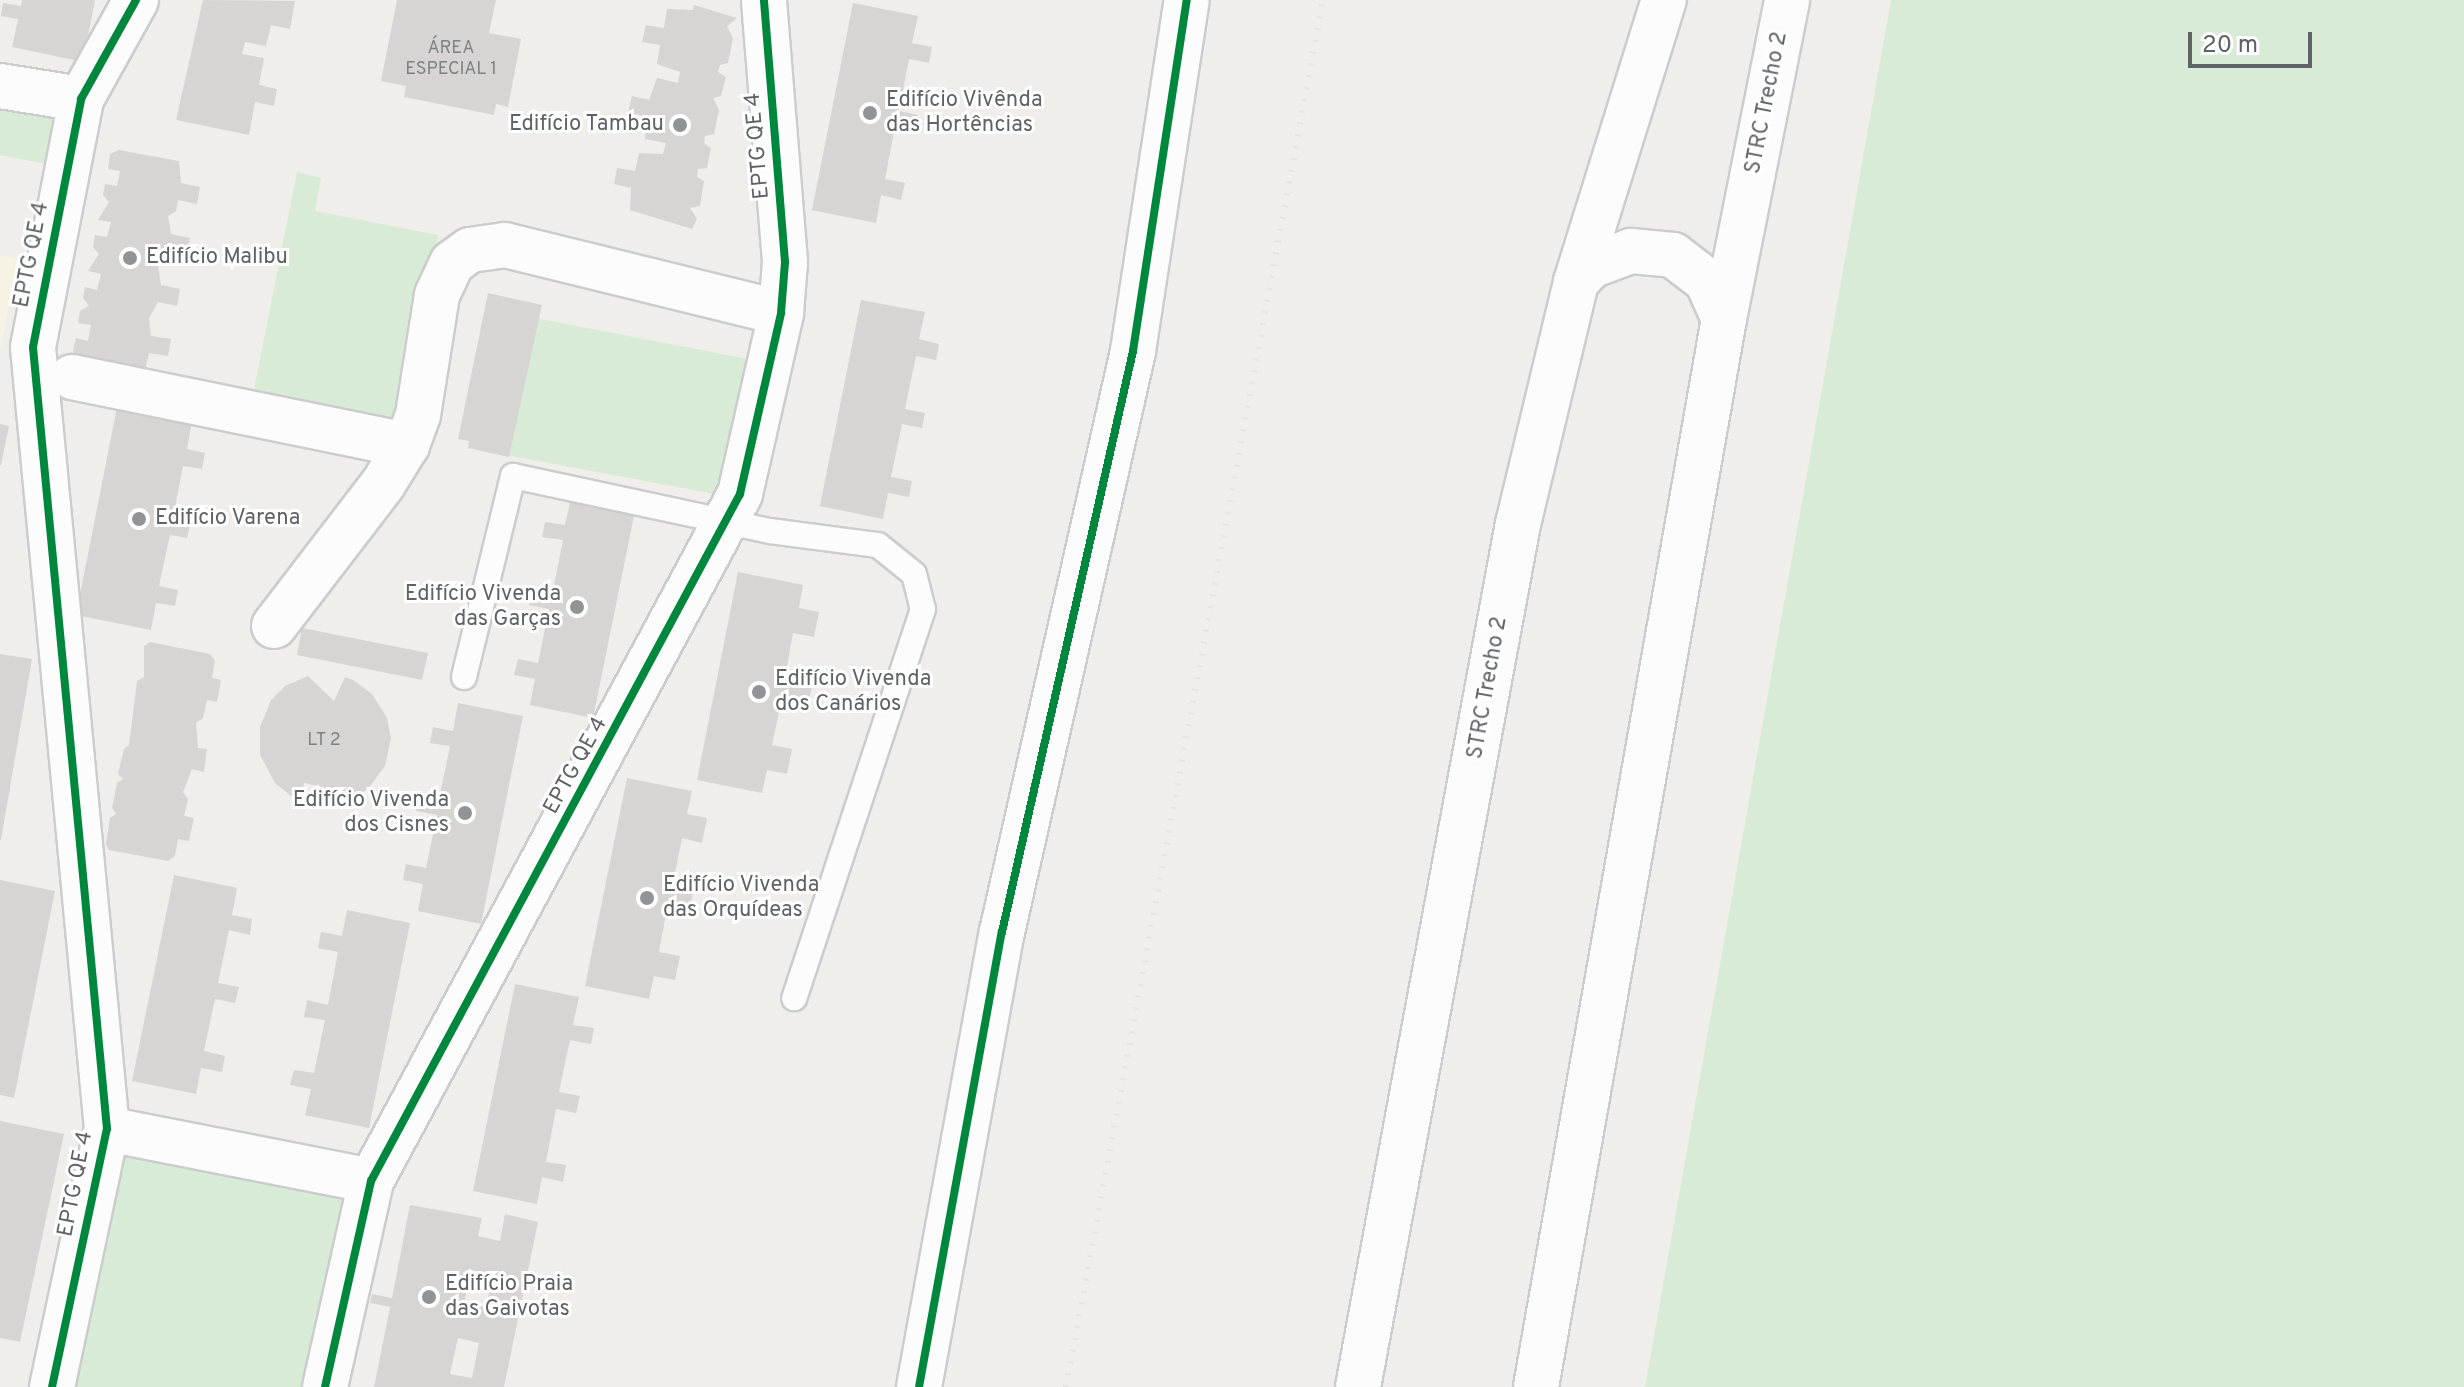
<!DOCTYPE html>
<meta charset="utf-8">
<style>
body{margin:0}
#map{position:relative;width:2464px;height:1387px;overflow:hidden;background:#efeeea;font-family:Overpass,sans-serif}
div>[style]{position:absolute}
[style*='--x']{left:calc(var(--x)*1px);top:calc(var(--y)*1px);width:calc(var(--w)*1px);rotate:calc(var(--a)*1deg)}
.commercial>*{inset:0;background:#f7f3e4}
.green>*{inset:0;background:#d8ebd6}
.building>*{inset:0;background:#d6d5d3}
.roads{filter:drop-shadow(2px 0 #cbcccc) drop-shadow(-2px 0 #cbcccc) drop-shadow(0 2px #cbcccc) drop-shadow(0 -2px #cbcccc)}
.service>*{height:24px;margin:-12px;padding:0 12px;transform-origin:12px;border-radius:12px;background:#fdfcfc}
.minor>*{height:44px;margin:-22px;padding:0 22px;transform-origin:22px;border-radius:22px;background:#fdfcfc}
.tertiary>*{height:44px;margin:-22px;padding:0 22px;transform-origin:22px;border-radius:22px;background:#fdfcfc}
.secondary>*{height:44px;margin:-22px;padding:0 22px;transform-origin:22px;border-radius:22px;background:#fdfcfc}
.rail>*{height:6px;margin-top:-3px;transform-origin:0;background:repeating-linear-gradient(90deg,#e4e4e4 0 2px,transparent 0 12px)}
.cycleway>*{height:8px;margin:-4px;padding:0 4px;transform-origin:4px;border-radius:4px;background:#00873e}
.dots>*{width:22px;height:22px;translate:-50% -50%;box-sizing:border-box;border:4px solid #fff;border-radius:50%}
span{translate:-50% -50%;white-space:nowrap;text-align:center;line-height:1.15;-webkit-text-stroke:6px #fff;paint-order:stroke}
.number-label{font-size:18px;color:#7e8184}
.number-label span{-webkit-text-stroke-width:0}
.poi-label{font-size:22px;color:#5f6368}
.left{translate:0 -50%;text-align:left}
.right{translate:-100% -50%;text-align:right}
.street-label{font-size:22px;color:#5f6368}
.scale{position:absolute;left:2188px;top:32px;width:124px;height:36px;box-sizing:border-box;border:4px solid #5f6368;border-top:0;padding-left:10px;font-size:24px;line-height:28px;white-space:nowrap;color:#5f6368;-webkit-text-stroke:6px #fff;paint-order:stroke}
</style>
<div id="map">
<div class="commercial">
<i style="clip-path:polygon(0 255px,18px 259px,1px 347px,0 347px)"></i>
</div>
<div class="green">
<i style="clip-path:polygon(1891px 0,2464px 0,2464px 1387px,1645px 1387px)"></i>
<i style="clip-path:polygon(0 107px,65px 119px,56px 166px,0 155px)"></i>
<i style="clip-path:polygon(297px 172px,321px 178px,315px 211px,438px 235px,399px 434px,251px 405px)"></i>
<i style="clip-path:polygon(499px 311px,748px 359px,720px 495px,474px 449px)"></i>
<i style="clip-path:polygon(117px 1140px,356px 1191px,315px 1387px,64px 1387px)"></i>
</div>
<div class="building">
<i style="clip-path:polygon(22px 0,95px 0,83px 62px,12px 47px,18px 19px,1px 16px,3px 3px,21px 6px)"></i>
<i style="clip-path:polygon(203px 0,295px 1px,290px 29px,271px 25px,266px 46px,245px 42px,242px 54px,264px 58px,259px 85px,277px 89px,274px 106px,255px 102px,249px 135px,176px 120px)"></i>
<i style="clip-path:polygon(397px 0,496px 0,489px 33px,521px 39px,508px 107px,496px 104px,494px 115px,404px 97px,406px 86px,381px 81px)"></i>
<i style="clip-path:polygon(853px 3px,918px 16px,912px 43px,932px 47px,929px 63px,909px 59px,899px 111px,918px 115px,915px 131px,895px 127px,885px 179px,905px 183px,901px 200px,881px 195px,876px 223px,812px 210px)"></i>
<i style="clip-path:polygon(694px 5px,737px 18px,727px 26px,733px 38px,728px 63px,720px 65px,718px 72px,726px 77px,721px 96px,713px 98px,719px 110px,714px 134px,705px 136px,704px 143px,711px 148px,707px 168px,698px 169px,697px 177px,704px 181px,700px 206px,690px 208px,697px 219px,692px 229px,630px 210px,631px 188px,614px 184px,617px 168px,635px 171px,639px 153px,663px 154px,666px 143px,645px 139px,646px 116px,628px 113px,632px 96px,649px 100px,657px 78px,678px 83px,680px 72px,657px 64px,660px 45px,642px 42px,646px 25px,664px 28px,667px 9px,693px 10px)"></i>
<i style="clip-path:polygon(119px 150px,179px 161px,181px 183px,200px 187px,197px 204px,178px 200px,176px 211px,168px 216px,171px 234px,190px 238px,187px 254px,168px 251px,158px 266px,161px 285px,180px 289px,177px 306px,158px 302px,149px 318px,151px 336px,171px 339px,168px 356px,149px 353px,145px 370px,77px 357px,73px 351px,76px 338px,88px 341px,91px 325px,78px 323px,80px 311px,89px 306px,83px 298px,85px 287px,97px 290px,101px 274px,88px 271px,99px 254px,93px 247px,95px 235px,107px 237px,111px 222px,98px 220px,109px 202px,103px 195px,105px 184px,117px 186px,120px 171px,108px 169px,110px 154px)"></i>
<i style="clip-path:polygon(488px 293px,542px 305px,509px 457px,468px 448px,469px 441px,458px 439px)"></i>
<i style="clip-path:polygon(861px 300px,925px 312px,919px 339px,939px 344px,936px 360px,916px 356px,905px 409px,925px 413px,922px 428px,902px 424px,891px 477px,912px 481px,909px 497px,888px 493px,883px 519px,820px 506px)"></i>
<i style="clip-path:polygon(117px 407px,192px 422px,187px 449px,205px 453px,202px 469px,183px 466px,173px 518px,191px 521px,187px 538px,170px 535px,159px 586px,178px 590px,175px 606px,156px 603px,151px 630px,76px 615px)"></i>
<i style="clip-path:polygon(0 424px,9px 426px,1px 465px,0 465px)"></i>
<i style="clip-path:polygon(571px 498px,635px 511px,593px 718px,530px 705px,535px 679px,514px 675px,518px 659px,538px 663px,549px 609px,529px 605px,531px 590px,552px 595px,563px 540px,542px 537px,545px 522px,565px 525px)"></i>
<i style="clip-path:polygon(738px 572px,803px 585px,799px 608px,819px 612px,814px 637px,793px 633px,785px 678px,813px 683px,807px 708px,781px 703px,772px 745px,792px 749px,787px 774px,767px 770px,762px 793px,697px 780px)"></i>
<i style="clip-path:polygon(302px 628px,428px 653px,422px 680px,297px 655px)"></i>
<i style="clip-path:polygon(150px 642px,210px 654px,215px 661px,212px 678px,221px 680px,217px 702px,207px 700px,203px 718px,196px 723px,198px 748px,207px 749px,204px 772px,192px 769px,183px 792px,188px 799px,184px 816px,194px 818px,189px 841px,178px 839px,175px 856px,168px 861px,109px 850px,106px 844px,110px 818px,116px 814px,112px 808px,117px 783px,123px 779px,118px 774px,124px 749px,129px 745px,137px 681px,144px 677px,144px 646px)"></i>
<i style="clip-path:polygon(0 654px,32px 659px,1px 840px,0 840px)"></i>
<i style="clip-path:polygon(308px 676px,334px 701px,345px 677px,353px 680px,372px 694px,387px 718px,391px 738px,385px 766px,368px 789px,343px 803px,323px 806px,324px 787px,304px 783px,300px 801px,291px 796px,275px 783px,260px 755px,260px 727px,271px 700px,285px 686px)"></i>
<i style="clip-path:polygon(458px 703px,523px 716px,481px 924px,418px 911px,423px 884px,403px 880px,406px 864px,426px 868px,437px 815px,416px 811px,420px 795px,439px 799px,450px 746px,430px 743px,433px 727px,453px 731px)"></i>
<i style="clip-path:polygon(627px 778px,692px 791px,687px 814px,707px 818px,702px 843px,682px 838px,673px 883px,694px 887px,689px 912px,667px 908px,659px 952px,680px 956px,675px 980px,654px 976px,649px 999px,585px 986px)"></i>
<i style="clip-path:polygon(174px 875px,237px 888px,232px 915px,252px 919px,250px 935px,229px 930px,218px 983px,239px 987px,235px 1003px,215px 999px,204px 1051px,225px 1056px,222px 1072px,201px 1068px,196px 1094px,132px 1081px)"></i>
<i style="clip-path:polygon(0 880px,55px 891px,14px 1098px,0 1095px)"></i>
<i style="clip-path:polygon(347px 910px,410px 923px,369px 1128px,305px 1115px,311px 1089px,290px 1085px,294px 1070px,314px 1073px,325px 1020px,304px 1017px,307px 1000px,328px 1005px,338px 952px,318px 948px,321px 932px,342px 936px)"></i>
<i style="clip-path:polygon(515px 984px,579px 997px,573px 1025px,594px 1028px,591px 1044px,570px 1040px,559px 1092px,580px 1096px,576px 1113px,556px 1109px,546px 1162px,566px 1165px,563px 1182px,542px 1177px,537px 1204px,473px 1191px)"></i>
<i style="clip-path:polygon(0 1121px,64px 1134px,20px 1342px,0 1338px)"></i>
<i style="clip-path:polygon(evenodd,410px 1205px,482px 1218px,478px 1236px,500px 1241px,505px 1214px,538px 1222px,504px 1387px,374px 1387px,390px 1307px,370px 1303px,372px 1294px,392px 1298px,410px 1205px,471px 1270px,493px 1274px,486px 1307px,464px 1304px,471px 1270px,410px 1205px,458px 1338px,479px 1343px,472px 1378px,450px 1374px,458px 1338px)"></i>
</div>
<div class="roads">
<div class="service">
<i style="--x:464;--y:677;--w:207;--a:-76.3"></i>
<i style="--x:513;--y:476;--w:263;--a:12.1"></i>
<i style="--x:770;--y:531;--w:109;--a:7.4"></i>
<i style="--x:878;--y:545;--w:46;--a:38.9"></i>
<i style="--x:914;--y:574;--w:36;--a:76"></i>
<i style="--x:923;--y:609;--w:410;--a:108.3"></i>
</div>
<div class="minor">
<i style="--x:0;--y:86;--w:82;--a:9.1"></i>
<i style="--x:72;--y:377;--w:342;--a:11.5"></i>
<i style="--x:274;--y:626;--w:179;--a:-52.5"></i>
<i style="--x:383;--y:484;--w:46;--a:-58.4"></i>
<i style="--x:407;--y:445;--w:32;--a:-70"></i>
<i style="--x:418;--y:415;--w:121;--a:-81"></i>
<i style="--x:437;--y:295;--w:35;--a:-65"></i>
<i style="--x:452;--y:263;--w:22;--a:-36"></i>
<i style="--x:470;--y:250;--w:35;--a:-8"></i>
<i style="--x:505;--y:245;--w:284;--a:13.8"></i>
<i style="--x:107;--y:1129;--w:269;--a:11.1"></i>
<i style="--x:52;--y:1387;--w:264;--a:-78"></i>
<i style="--x:107;--y:1129;--w:785;--a:-95.41"></i>
<i style="--x:33;--y:347;--w:253;--a:-79"></i>
<i style="--x:81;--y:99;--w:113;--a:-60.9"></i>
<i style="--x:325;--y:1387;--w:211;--a:-77.4"></i>
<i style="--x:371;--y:1181;--w:780;--a:-61.76"></i>
<i style="--x:740;--y:494;--w:186;--a:-77.2"></i>
<i style="--x:781;--y:313;--w:51;--a:-85.5"></i>
<i style="--x:785;--y:262;--w:263;--a:-94.6"></i>
</div>
<div class="tertiary">
<i style="--x:919;--y:1387;--w:463;--a:-79.7"></i>
<i style="--x:1002;--y:932;--w:596;--a:-77.29"></i>
<i style="--x:1133;--y:351;--w:355;--a:-81.3"></i>
</div>
<div class="secondary">
<i style="--x:1576;--y:282;--w:22;--a:-47"></i>
<i style="--x:1591;--y:266;--w:43;--a:-20.6"></i>
<i style="--x:1631;--y:251;--w:42;--a:5.4"></i>
<i style="--x:1673;--y:255;--w:43;--a:37.4"></i>
<i style="--x:1707;--y:281;--w:42;--a:65.9"></i>
<i style="--x:1358;--y:1387;--w:878;--a:-79.5"></i>
<i style="--x:1518;--y:524;--w:249;--a:-76.5"></i>
<i style="--x:1576;--y:282;--w:295;--a:-72.7"></i>
<i style="--x:1536;--y:1387;--w:1084;--a:-80.02"></i>
<i style="--x:1724;--y:319;--w:325;--a:-78.8"></i>
</div>
</div>
<div class="rail">
<i style="--x:1066;--y:1387;--w:1411;--a:-79.5"></i>
</div>
<div class="cycleway">
<i style="--x:52;--y:1387;--w:264;--a:-78"></i>
<i style="--x:107;--y:1129;--w:785;--a:-95.41"></i>
<i style="--x:33;--y:347;--w:253;--a:-79"></i>
<i style="--x:81;--y:99;--w:113;--a:-60.9"></i>
<i style="--x:325;--y:1387;--w:211;--a:-77.4"></i>
<i style="--x:371;--y:1181;--w:780;--a:-61.76"></i>
<i style="--x:740;--y:494;--w:186;--a:-77.2"></i>
<i style="--x:781;--y:313;--w:51;--a:-85.5"></i>
<i style="--x:785;--y:262;--w:263;--a:-94.6"></i>
<i style="--x:919;--y:1387;--w:463;--a:-79.7"></i>
<i style="--x:1002;--y:932;--w:596;--a:-77.29"></i>
<i style="--x:1133;--y:351;--w:355;--a:-81.3"></i>
</div>
<div class="dots">
<i style="left:870px;top:113px;background:#919496"></i>
<i style="left:680px;top:125px;background:#919496"></i>
<i style="left:130px;top:258px;background:#919496"></i>
<i style="left:139px;top:519px;background:#919496"></i>
<i style="left:577px;top:607px;background:#919496"></i>
<i style="left:759px;top:692px;background:#919496"></i>
<i style="left:465px;top:813px;background:#919496"></i>
<i style="left:647px;top:898px;background:#919496"></i>
<i style="left:429px;top:1297px;background:#919496"></i>
</div>
<div class="number-label">
<span style="left:451px;top:60px">ÁREA<br>ESPECIAL 1</span>
<span style="left:324px;top:741px">LT 2</span>
</div>
<div class="poi-label">
<span class="left" style="left:886px;top:113px">Edifício Vivênda<br>das Hortências</span>
<span class="right" style="left:664px;top:125px">Edifício Tambau</span>
<span class="left" style="left:146px;top:258px">Edifício Malibu</span>
<span class="left" style="left:155px;top:519px">Edifício Varena</span>
<span class="right" style="left:561px;top:607px">Edifício Vivenda<br>das Garças</span>
<span class="left" style="left:775px;top:692px">Edifício Vivenda<br>dos Canários</span>
<span class="right" style="left:449px;top:813px">Edifício Vivenda<br>dos Cisnes</span>
<span class="left" style="left:663px;top:898px">Edifício Vivenda<br>das Orquídeas</span>
<span class="left" style="left:445px;top:1297px">Edifício Praia<br>das Gaivotas</span>
</div>
<div class="street-label">
<span style="left:1767px;top:103px;rotate:-79deg">STRC Trecho 2</span>
<span style="left:758px;top:146px;rotate:-95deg">EPTG QE 4</span>
<span style="left:32px;top:255px;rotate:-79deg">EPTG QE 4</span>
<span style="left:1488px;top:688px;rotate:-80deg">STRC Trecho 2</span>
<span style="left:576px;top:766px;rotate:-61deg">EPTG QE 4</span>
<span style="left:76px;top:1184px;rotate:-79deg">EPTG QE 4</span>
</div>
<div class="scale">20 m</div>
</div>
